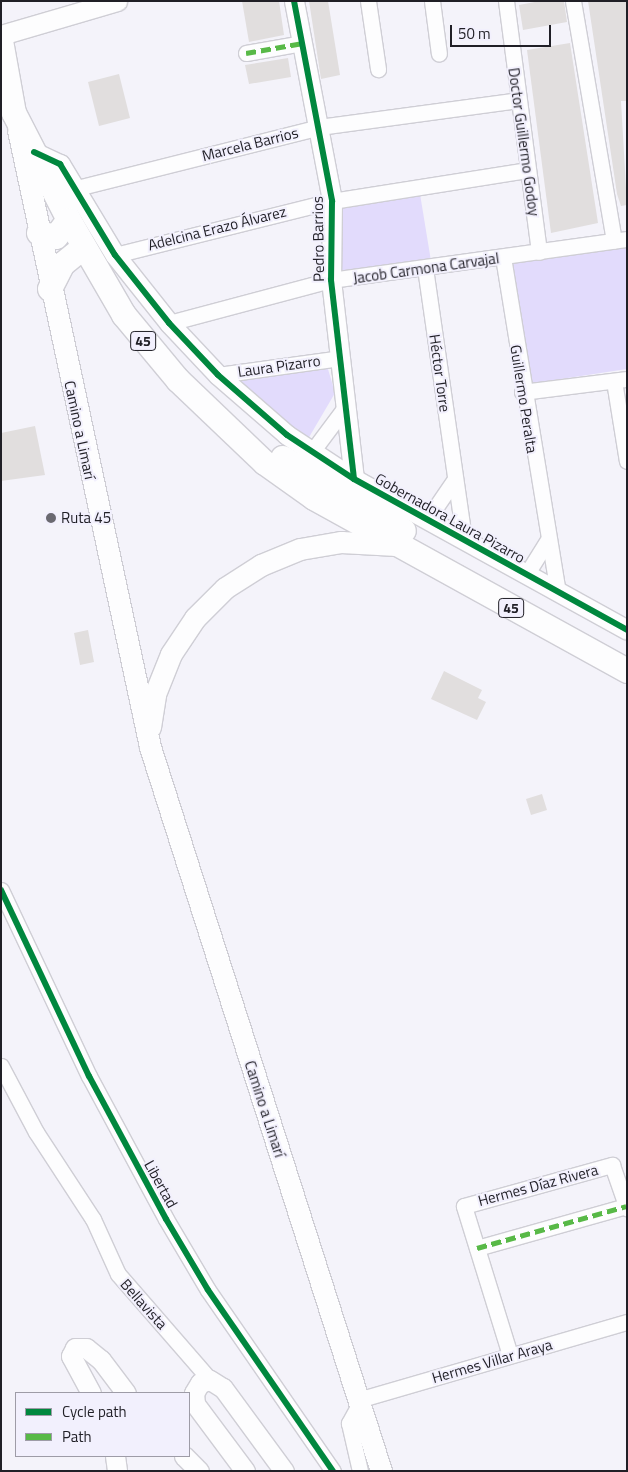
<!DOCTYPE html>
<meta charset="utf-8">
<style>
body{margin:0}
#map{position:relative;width:628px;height:1472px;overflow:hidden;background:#f4f3fa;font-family:"Titillium Web",sans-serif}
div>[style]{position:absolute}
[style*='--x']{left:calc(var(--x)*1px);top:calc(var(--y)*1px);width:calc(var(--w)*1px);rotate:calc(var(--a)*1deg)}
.green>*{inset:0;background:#e2dbfc}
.building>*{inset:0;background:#e1dede}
.roads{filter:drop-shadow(1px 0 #cfced5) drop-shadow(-1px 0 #cfced5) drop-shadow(0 1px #cfced5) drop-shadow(0 -1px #cfced5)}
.minor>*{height:15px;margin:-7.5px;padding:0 7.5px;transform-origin:7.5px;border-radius:7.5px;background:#fdfdfe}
.tertiary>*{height:19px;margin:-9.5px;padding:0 9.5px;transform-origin:9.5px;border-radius:9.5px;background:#fdfdfe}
.secondary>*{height:21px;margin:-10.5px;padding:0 10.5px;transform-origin:10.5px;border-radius:10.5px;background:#fdfdfe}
.primary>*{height:24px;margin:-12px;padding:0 12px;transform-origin:12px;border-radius:12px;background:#fdfdfe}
.quiet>*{height:5px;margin-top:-2.5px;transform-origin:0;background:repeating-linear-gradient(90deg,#58b947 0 10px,transparent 0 15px)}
.cycleway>*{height:6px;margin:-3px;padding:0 3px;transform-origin:3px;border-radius:3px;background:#00873e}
.dots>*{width:14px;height:14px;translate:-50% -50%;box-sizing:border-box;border:2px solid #f2f0fd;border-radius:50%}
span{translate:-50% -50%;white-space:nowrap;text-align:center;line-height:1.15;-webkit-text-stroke:4px #f2f0fd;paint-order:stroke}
.shield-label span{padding:1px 4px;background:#f2f0fd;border:1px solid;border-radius:4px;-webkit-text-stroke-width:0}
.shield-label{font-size:14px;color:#201f26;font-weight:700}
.street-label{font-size:15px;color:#201f26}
.poi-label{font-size:15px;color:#201f26}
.left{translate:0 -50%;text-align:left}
.frame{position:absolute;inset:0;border:2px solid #201f26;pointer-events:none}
.legend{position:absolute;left:15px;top:1392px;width:175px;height:65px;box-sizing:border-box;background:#f2f0fd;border:1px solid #9e9ca7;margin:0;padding:6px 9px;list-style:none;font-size:15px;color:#201f26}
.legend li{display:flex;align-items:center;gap:10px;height:25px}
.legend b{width:25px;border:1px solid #9e9ca7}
.scale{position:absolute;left:450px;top:25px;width:101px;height:22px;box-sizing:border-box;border:2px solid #201f26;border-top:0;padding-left:6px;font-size:15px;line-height:18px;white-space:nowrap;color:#201f26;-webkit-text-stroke:4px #f2f0fd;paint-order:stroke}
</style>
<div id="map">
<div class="green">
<i style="clip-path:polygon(420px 194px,431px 261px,338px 274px,338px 207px)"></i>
<i style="clip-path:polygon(627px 246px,627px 369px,528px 384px,512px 262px)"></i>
<i style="clip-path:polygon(328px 369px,335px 393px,308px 439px,230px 376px)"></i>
</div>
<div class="building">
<i style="clip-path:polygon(242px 1px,279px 1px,284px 35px,249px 42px)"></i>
<i style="clip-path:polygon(309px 1px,328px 1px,340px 75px,321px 79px)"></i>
<i style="clip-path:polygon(540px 1px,564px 1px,567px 22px,523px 30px,519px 5px)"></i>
<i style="clip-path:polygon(588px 1px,627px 1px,627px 101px,621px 101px,627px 205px,621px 206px,617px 194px)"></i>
<i style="clip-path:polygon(570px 43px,598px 223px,551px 233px,527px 50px)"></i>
<i style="clip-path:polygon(288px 58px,291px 77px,249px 84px,245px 65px)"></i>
<i style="clip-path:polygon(119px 74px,130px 118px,99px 126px,88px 82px)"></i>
<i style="clip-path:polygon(35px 426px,45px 475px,1px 481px,1px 433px)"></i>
<i style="clip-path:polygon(88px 630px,94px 662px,80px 665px,74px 633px)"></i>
<i style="clip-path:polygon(444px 671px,482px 690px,478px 698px,486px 702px,477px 720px,431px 699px)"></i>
<i style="clip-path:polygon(542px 794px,547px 810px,531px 815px,526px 799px)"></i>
</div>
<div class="roads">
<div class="minor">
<i style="--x:368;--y:1;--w:69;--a:81.6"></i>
<i style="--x:432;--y:1;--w:53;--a:82.5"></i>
<i style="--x:506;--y:1;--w:253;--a:82.5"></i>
<i style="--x:573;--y:1;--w:243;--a:80.3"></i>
<i style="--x:246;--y:53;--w:58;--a:-10"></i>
<i style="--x:73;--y:189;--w:254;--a:-14.1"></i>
<i style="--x:319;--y:127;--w:201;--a:-7.7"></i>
<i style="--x:115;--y:255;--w:224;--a:-14"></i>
<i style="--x:332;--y:201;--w:197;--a:-9"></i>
<i style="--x:503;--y:257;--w:339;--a:80.7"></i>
<i style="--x:425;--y:268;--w:275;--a:81.8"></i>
<i style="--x:169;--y:323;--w:168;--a:-14.9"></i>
<i style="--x:331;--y:280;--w:299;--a:-7.9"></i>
<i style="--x:218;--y:375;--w:123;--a:-7.9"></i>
<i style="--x:614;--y:381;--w:81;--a:80.8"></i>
<i style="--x:522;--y:392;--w:106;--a:-7.1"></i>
<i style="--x:311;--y:453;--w:59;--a:-53.3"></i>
<i style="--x:427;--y:520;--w:50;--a:-55.7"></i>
<i style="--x:526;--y:575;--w:40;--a:-58"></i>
<i style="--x:1;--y:890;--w:206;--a:64.7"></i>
<i style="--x:89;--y:1076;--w:162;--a:61.7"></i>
<i style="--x:166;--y:1219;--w:82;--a:59.4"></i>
<i style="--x:208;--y:1290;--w:220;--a:55.4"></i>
<i style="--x:1;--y:1066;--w:75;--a:62.1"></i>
<i style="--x:36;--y:1132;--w:104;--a:56.8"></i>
<i style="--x:93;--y:1219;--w:60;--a:65.6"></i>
<i style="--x:118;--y:1274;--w:140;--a:49"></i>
<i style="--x:477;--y:1248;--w:155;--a:-15.7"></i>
<i style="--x:510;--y:1355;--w:156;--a:-107.2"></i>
<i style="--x:464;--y:1206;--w:154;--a:-15.5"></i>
<i style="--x:612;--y:1165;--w:46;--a:70.8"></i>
<i style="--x:358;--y:1400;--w:280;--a:-16.2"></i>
<i style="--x:359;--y:1405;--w:21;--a:119"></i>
<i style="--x:349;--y:1423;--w:49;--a:77.1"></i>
</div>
<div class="tertiary">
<i style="--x:294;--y:1;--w:204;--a:79.2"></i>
<i style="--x:332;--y:201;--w:79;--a:90.7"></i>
<i style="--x:331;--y:280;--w:200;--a:83.4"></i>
<i style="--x:1;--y:35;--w:121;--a:-16.3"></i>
<i style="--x:34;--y:152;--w:29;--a:25"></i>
<i style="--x:60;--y:164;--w:106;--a:58.9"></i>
<i style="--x:115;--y:255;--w:87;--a:51.5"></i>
<i style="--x:169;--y:323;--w:71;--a:46.7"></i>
<i style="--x:218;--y:375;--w:91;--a:41"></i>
<i style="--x:287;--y:435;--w:80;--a:33.3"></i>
<i style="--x:354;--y:479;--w:312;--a:28.9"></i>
<i style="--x:91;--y:1393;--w:42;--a:-118.4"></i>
<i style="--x:71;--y:1356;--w:9;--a:-63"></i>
<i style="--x:75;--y:1348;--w:11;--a:0"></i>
<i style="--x:86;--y:1348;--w:19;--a:39"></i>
<i style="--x:101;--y:1360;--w:41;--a:52.9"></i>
<i style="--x:115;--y:1456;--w:15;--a:82"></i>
<i style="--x:184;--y:1456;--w:21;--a:45"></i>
<i style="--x:245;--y:1471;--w:84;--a:-126.7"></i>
<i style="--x:195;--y:1404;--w:11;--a:-95"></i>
<i style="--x:194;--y:1393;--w:12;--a:-59"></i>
<i style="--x:200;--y:1383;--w:10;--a:-17"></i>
<i style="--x:210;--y:1380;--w:15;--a:32"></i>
<i style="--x:223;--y:1388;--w:103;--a:53.7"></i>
</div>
<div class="secondary">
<i style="--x:18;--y:130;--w:631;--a:77.92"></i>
<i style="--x:150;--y:747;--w:760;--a:72.3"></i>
<i style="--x:150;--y:727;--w:33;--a:-81"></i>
<i style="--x:155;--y:694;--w:43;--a:-68.2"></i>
<i style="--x:171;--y:654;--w:43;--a:-56.3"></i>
<i style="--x:195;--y:618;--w:42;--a:-45"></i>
<i style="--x:225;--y:588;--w:43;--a:-32.6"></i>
<i style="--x:261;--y:565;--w:42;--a:-22.3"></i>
<i style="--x:300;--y:549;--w:42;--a:-9.7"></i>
<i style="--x:341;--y:542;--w:55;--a:3.1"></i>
</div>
<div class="primary">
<i style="--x:1;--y:41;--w:73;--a:79.8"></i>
<i style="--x:14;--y:113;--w:120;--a:62.8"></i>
<i style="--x:69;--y:220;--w:110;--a:59.9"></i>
<i style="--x:124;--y:315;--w:85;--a:50.3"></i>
<i style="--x:178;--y:380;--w:120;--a:43.7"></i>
<i style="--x:265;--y:463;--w:60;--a:35.5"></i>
<i style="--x:314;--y:498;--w:358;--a:28.9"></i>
<i style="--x:39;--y:233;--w:17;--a:13"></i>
<i style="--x:56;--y:237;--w:21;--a:-53"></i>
<i style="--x:50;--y:289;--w:28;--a:-63"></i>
<i style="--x:63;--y:264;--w:27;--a:-39"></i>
<i style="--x:283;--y:458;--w:141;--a:31.1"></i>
</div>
</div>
<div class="quiet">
<i style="--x:246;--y:53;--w:58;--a:-10"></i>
<i style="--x:477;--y:1248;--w:155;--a:-15.7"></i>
</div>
<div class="cycleway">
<i style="--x:294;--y:1;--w:204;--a:79.2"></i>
<i style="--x:332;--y:201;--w:79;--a:90.7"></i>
<i style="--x:331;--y:280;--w:200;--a:83.4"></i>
<i style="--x:34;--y:152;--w:29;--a:25"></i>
<i style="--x:60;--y:164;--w:106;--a:58.9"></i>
<i style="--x:115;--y:255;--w:87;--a:51.5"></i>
<i style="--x:169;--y:323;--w:71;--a:46.7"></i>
<i style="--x:218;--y:375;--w:91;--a:41"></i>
<i style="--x:287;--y:435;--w:80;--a:33.3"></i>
<i style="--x:354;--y:479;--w:312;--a:28.9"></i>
<i style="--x:1;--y:890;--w:206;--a:64.7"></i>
<i style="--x:89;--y:1076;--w:162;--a:61.7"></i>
<i style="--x:166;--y:1219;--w:82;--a:59.4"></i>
<i style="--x:208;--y:1290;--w:220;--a:55.4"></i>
</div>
<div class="dots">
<i style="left:51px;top:518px;background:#6a6970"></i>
</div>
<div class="shield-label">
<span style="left:143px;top:341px">45</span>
<span style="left:511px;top:608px">45</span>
</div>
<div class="street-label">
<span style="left:524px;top:142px;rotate:82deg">Doctor Guillermo Godoy</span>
<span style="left:250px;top:144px;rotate:-14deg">Marcela Barrios</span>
<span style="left:217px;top:228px;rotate:-14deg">Adelcina Erazo Álvarez</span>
<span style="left:318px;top:239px;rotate:-91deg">Pedro Barrios</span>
<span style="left:426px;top:268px;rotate:-8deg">Jacob Carmona Carvajal</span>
<span style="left:279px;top:366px;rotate:-8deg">Laura Pizarro</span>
<span style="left:440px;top:373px;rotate:82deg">Héctor Torre</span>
<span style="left:524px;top:399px;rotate:81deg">Guillermo Peralta</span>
<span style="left:80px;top:430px;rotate:78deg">Camino a Limarí</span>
<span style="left:450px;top:518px;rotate:29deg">Gobernadora Laura Pizarro</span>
<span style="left:265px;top:1109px;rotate:72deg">Camino a Limarí</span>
<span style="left:161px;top:1184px;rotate:61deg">Libertad</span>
<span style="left:538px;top:1185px;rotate:-15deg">Hermes Díaz Rivera</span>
<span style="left:144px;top:1304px;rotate:48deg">Bellavista</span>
<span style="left:492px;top:1361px;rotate:-16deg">Hermes Villar Araya</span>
</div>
<div class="poi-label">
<span class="left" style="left:61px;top:518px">Ruta 45</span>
</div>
<div class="frame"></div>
<ul class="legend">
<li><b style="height:6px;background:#00873e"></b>Cycle path</li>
<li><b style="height:6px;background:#58b947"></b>Path</li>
</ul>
<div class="scale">50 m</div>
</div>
